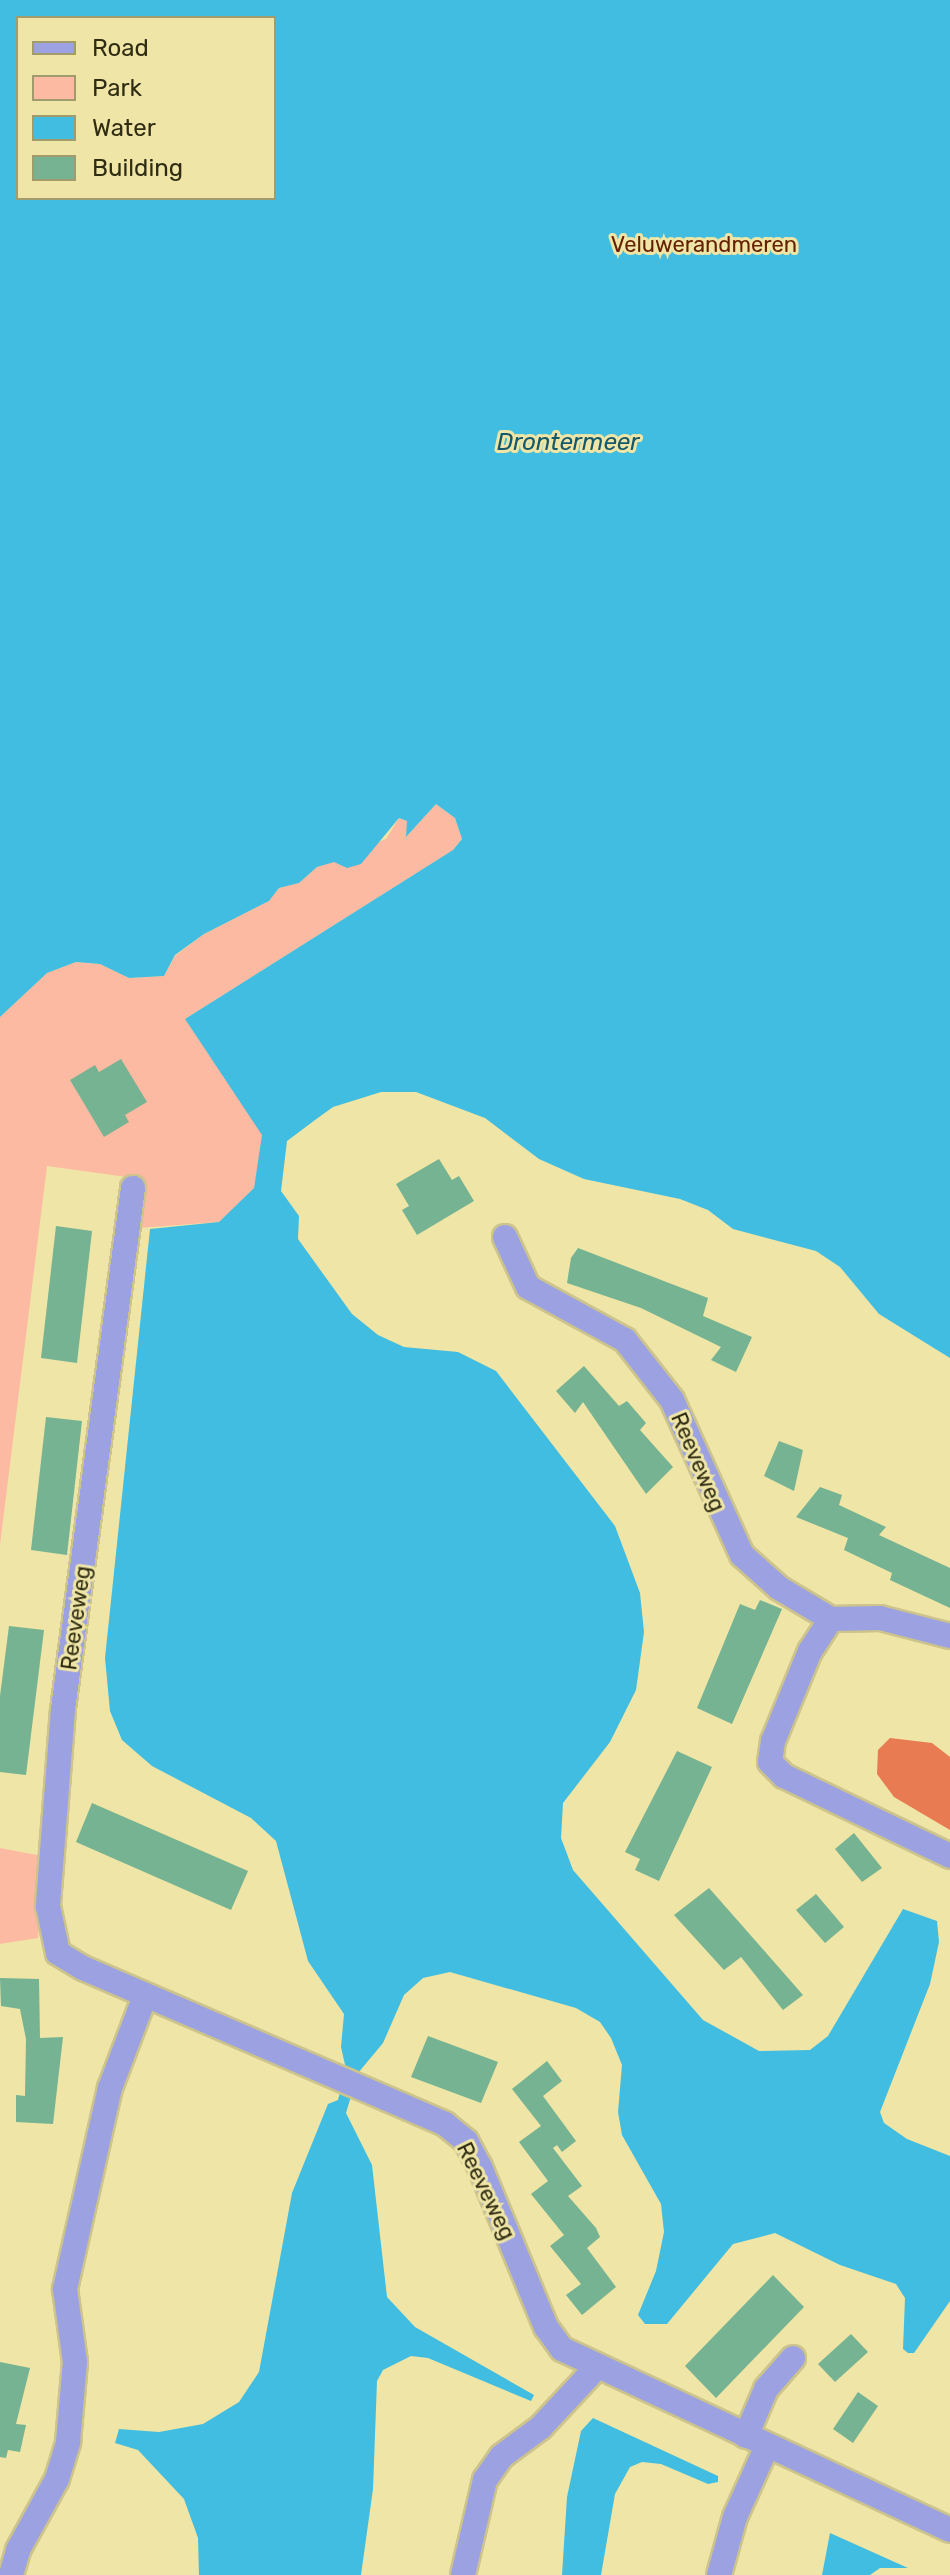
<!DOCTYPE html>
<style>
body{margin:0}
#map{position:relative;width:950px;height:2575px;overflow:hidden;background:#eee5a6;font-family:Rubik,sans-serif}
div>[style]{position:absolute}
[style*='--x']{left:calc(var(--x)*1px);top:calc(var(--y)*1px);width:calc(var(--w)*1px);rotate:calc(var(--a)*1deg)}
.green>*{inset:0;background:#fdbaa2}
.forest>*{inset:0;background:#e97b53}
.water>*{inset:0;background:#40bde0}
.building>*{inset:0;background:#75b392}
.roads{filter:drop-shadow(2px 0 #ccc48c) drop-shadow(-2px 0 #ccc48c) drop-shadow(0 2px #ccc48c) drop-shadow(0 -2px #ccc48c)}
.minor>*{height:24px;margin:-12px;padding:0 12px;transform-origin:12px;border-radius:12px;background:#9ca1e1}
span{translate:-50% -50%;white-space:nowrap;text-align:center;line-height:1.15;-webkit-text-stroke:6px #eee5a6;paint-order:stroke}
.park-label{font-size:22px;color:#652002}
.street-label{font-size:22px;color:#302c13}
.water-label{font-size:24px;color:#14586b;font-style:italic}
.legend{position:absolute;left:16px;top:16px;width:260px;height:184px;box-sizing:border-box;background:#eee5a6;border:2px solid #a29b6b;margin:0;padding:10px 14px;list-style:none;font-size:24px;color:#302c13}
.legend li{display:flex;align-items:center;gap:16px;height:40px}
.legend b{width:40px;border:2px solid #a29b6b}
</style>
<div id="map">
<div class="green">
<i style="clip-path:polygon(436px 804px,455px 818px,462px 839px,453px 850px,185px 1019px,263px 1135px,254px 1188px,243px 1200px,219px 1222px,139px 1228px,141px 1179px,47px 1166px,0 1545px,0 1017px,47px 973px,76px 962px,100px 964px,129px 978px,164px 976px,175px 956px,204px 934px,269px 901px,279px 888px,299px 883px,317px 867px,386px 839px,399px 818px,407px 821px,407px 836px)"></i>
<i style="clip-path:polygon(0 1848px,42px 1856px,38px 1938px,0 1944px)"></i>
</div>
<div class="forest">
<i style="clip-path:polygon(890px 1738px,932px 1743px,950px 1757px,950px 1830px,894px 1797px,877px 1774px,878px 1750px)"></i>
</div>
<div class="water">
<i style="clip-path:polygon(evenodd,0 0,950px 0,950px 1358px,879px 1314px,840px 1267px,816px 1251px,733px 1229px,708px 1210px,680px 1199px,584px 1179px,539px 1159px,485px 1118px,416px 1092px,381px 1092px,333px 1107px,315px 1120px,287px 1141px,281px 1191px,299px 1216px,298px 1239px,352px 1314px,378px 1335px,404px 1347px,458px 1352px,496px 1371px,615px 1526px,640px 1593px,644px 1632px,636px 1690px,610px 1742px,563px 1803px,561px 1838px,573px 1870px,703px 2020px,759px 2051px,810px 2050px,828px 2036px,903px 1909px,937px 1921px,939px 1942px,930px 1984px,880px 2112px,884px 2123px,907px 2139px,950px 2156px,950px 2301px,914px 2353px,908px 2353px,903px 2349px,905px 2298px,896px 2284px,840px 2265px,775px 2233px,733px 2244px,667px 2324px,645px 2324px,638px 2315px,656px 2271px,664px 2232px,661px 2204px,622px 2135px,618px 2112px,622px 2065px,611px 2038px,600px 2022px,576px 2008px,450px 1972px,423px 1978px,404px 1995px,383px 2043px,358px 2073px,346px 2113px,372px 2165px,387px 2297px,415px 2327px,534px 2395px,531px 2401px,428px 2358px,411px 2356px,383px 2370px,377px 2381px,373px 2489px,361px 2575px,199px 2575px,198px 2538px,184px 2499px,138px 2450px,115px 2443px,119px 2429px,159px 2432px,203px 2424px,239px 2402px,259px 2372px,292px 2193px,328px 2104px,338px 2100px,346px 2069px,341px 2047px,344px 2014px,308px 1961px,276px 1841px,251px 1818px,152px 1766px,122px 1740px,110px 1711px,105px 1658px,150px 1229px,219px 1222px,254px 1188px,262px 1135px,185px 1019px,453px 850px,462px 839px,455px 818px,436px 804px,406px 837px,407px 821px,399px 818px,361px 864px,347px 868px,334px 862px,317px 867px,299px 883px,279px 888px,269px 901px,204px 934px,175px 955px,164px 976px,129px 978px,100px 964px,76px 962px,47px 973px,0 1017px,0 0,18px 18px,274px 18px,274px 198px,18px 198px,18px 18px)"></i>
<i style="clip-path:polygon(593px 2418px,718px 2476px,718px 2482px,708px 2484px,661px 2464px,642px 2462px,630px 2467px,615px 2494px,601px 2575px,562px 2575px,567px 2497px,581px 2431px)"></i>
<i style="clip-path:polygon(830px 2533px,908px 2568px,880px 2568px,870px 2575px,822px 2575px)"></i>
</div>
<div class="building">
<i style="clip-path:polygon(121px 1059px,147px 1102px,125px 1115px,129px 1122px,104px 1137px,70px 1080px,95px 1065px,99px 1072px)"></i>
<i style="clip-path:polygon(439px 1159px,452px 1180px,459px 1176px,474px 1201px,417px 1235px,402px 1210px,409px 1206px,396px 1184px)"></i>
<i style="clip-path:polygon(56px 1226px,92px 1231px,77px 1363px,41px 1358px)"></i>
<i style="clip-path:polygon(578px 1248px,708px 1298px,703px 1316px,752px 1337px,736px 1372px,711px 1360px,721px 1347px,641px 1308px,567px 1283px,571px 1258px)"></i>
<i style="clip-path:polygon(584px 1366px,619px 1406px,627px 1401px,646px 1423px,640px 1430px,673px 1467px,646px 1494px,583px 1402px,575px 1413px,556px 1391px)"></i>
<i style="clip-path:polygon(46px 1417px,82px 1421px,67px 1555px,31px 1550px)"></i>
<i style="clip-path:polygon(779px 1441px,803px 1450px,794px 1491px,764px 1476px)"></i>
<i style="clip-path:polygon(820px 1487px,842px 1495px,839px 1505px,886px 1527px,879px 1535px,950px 1568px,950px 1608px,890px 1580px,892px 1573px,844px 1550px,848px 1538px,796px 1517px)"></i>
<i style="clip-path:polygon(760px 1600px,782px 1609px,732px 1724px,697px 1708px,740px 1604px,755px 1610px)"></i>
<i style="clip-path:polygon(9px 1626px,44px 1630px,26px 1775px,0 1772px,0 1696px)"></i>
<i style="clip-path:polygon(677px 1751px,712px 1767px,659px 1881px,635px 1870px,640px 1859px,625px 1852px)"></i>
<i style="clip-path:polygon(92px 1803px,248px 1871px,231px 1910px,76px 1842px)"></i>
<i style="clip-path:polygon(854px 1833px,882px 1868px,862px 1882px,835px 1849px)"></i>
<i style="clip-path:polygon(709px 1888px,803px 1995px,783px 2010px,741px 1957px,724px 1970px,674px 1915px)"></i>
<i style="clip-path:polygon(816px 1894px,844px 1927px,825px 1943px,796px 1910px)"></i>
<i style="clip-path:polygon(0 1978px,39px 1979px,40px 2038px,63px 2037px,53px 2124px,16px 2122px,16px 2095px,25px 2096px,26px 2039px,20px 2009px,1px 2006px)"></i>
<i style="clip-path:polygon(428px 2036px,498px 2062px,481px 2103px,411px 2077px)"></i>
<i style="clip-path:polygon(547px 2061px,562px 2081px,543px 2096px,576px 2141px,562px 2152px,557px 2145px,553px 2148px,582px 2186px,568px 2196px,596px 2228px,600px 2237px,587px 2248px,616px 2287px,582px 2315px,566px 2295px,581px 2284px,550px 2246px,564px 2235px,531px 2194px,548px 2181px,519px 2142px,541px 2126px,512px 2089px)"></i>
<i style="clip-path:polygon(773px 2275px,804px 2307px,716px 2398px,685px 2366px)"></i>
<i style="clip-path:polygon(851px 2334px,868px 2352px,835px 2382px,818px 2364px)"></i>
<i style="clip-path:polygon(0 2362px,30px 2368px,16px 2424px,26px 2425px,20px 2452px,8px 2450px,6px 2458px,0 2457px)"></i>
<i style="clip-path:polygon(858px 2392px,878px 2406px,853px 2443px,833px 2429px)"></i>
</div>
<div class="roads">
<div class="minor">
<i style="--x:133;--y:1188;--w:526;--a:97.65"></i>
<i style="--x:63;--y:1709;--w:198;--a:94.4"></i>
<i style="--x:48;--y:1906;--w:48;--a:78"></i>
<i style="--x:58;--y:1953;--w:29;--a:31"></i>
<i style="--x:83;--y:1968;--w:394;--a:23.3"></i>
<i style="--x:445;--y:2124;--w:27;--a:39"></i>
<i style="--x:466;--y:2141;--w:30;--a:62"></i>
<i style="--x:480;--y:2167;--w:173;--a:67.6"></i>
<i style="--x:546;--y:2327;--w:27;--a:54"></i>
<i style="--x:562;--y:2349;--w:428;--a:25"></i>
<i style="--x:505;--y:1237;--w:55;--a:65.3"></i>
<i style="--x:528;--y:1287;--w:111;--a:28.7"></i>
<i style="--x:625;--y:1340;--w:76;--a:51.9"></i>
<i style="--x:672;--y:1400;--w:170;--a:65.7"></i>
<i style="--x:742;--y:1555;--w:50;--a:41.7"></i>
<i style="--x:779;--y:1588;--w:61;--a:30.8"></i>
<i style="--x:831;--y:1619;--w:49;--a:-1.2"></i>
<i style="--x:880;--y:1618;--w:72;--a:14.4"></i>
<i style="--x:831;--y:1619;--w:38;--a:123"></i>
<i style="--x:810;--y:1651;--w:97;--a:112.3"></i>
<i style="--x:773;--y:1741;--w:21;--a:98"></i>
<i style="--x:770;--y:1762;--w:20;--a:45"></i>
<i style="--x:784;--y:1776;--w:184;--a:25.7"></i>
<i style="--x:746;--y:2436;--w:51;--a:-66.9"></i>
<i style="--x:766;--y:2389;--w:41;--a:-48.9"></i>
<i style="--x:11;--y:2575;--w:26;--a:-74"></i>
<i style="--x:18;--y:2550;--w:81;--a:-61.2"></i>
<i style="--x:57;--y:2479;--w:39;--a:-73"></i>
<i style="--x:68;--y:2442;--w:80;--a:-85"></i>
<i style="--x:75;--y:2362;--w:74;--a:-97.8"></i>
<i style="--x:65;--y:2289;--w:206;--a:-77.4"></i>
<i style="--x:110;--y:2088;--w:98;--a:-69.2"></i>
<i style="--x:463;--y:2575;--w:98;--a:-77"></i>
<i style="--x:485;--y:2480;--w:29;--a:-55"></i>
<i style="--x:502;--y:2456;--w:49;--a:-36.6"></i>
<i style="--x:541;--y:2427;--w:81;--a:-47"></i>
<i style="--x:719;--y:2575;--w:60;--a:-74.6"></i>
<i style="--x:735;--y:2517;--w:78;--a:-65.7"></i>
</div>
</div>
<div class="park-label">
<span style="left:704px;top:245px">Veluwerandmeren</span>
</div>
<div class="street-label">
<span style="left:698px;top:1462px;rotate:67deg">Reeveweg</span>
<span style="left:76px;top:1618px;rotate:-82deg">Reeveweg</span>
<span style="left:486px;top:2191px;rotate:64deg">Reeveweg</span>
</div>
<div class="water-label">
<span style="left:568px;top:443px">Drontermeer</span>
</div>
<ul class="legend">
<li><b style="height:10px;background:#9ca1e1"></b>Road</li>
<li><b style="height:22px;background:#fdbaa2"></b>Park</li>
<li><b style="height:22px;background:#40bde0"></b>Water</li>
<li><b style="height:22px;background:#75b392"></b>Building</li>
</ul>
</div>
